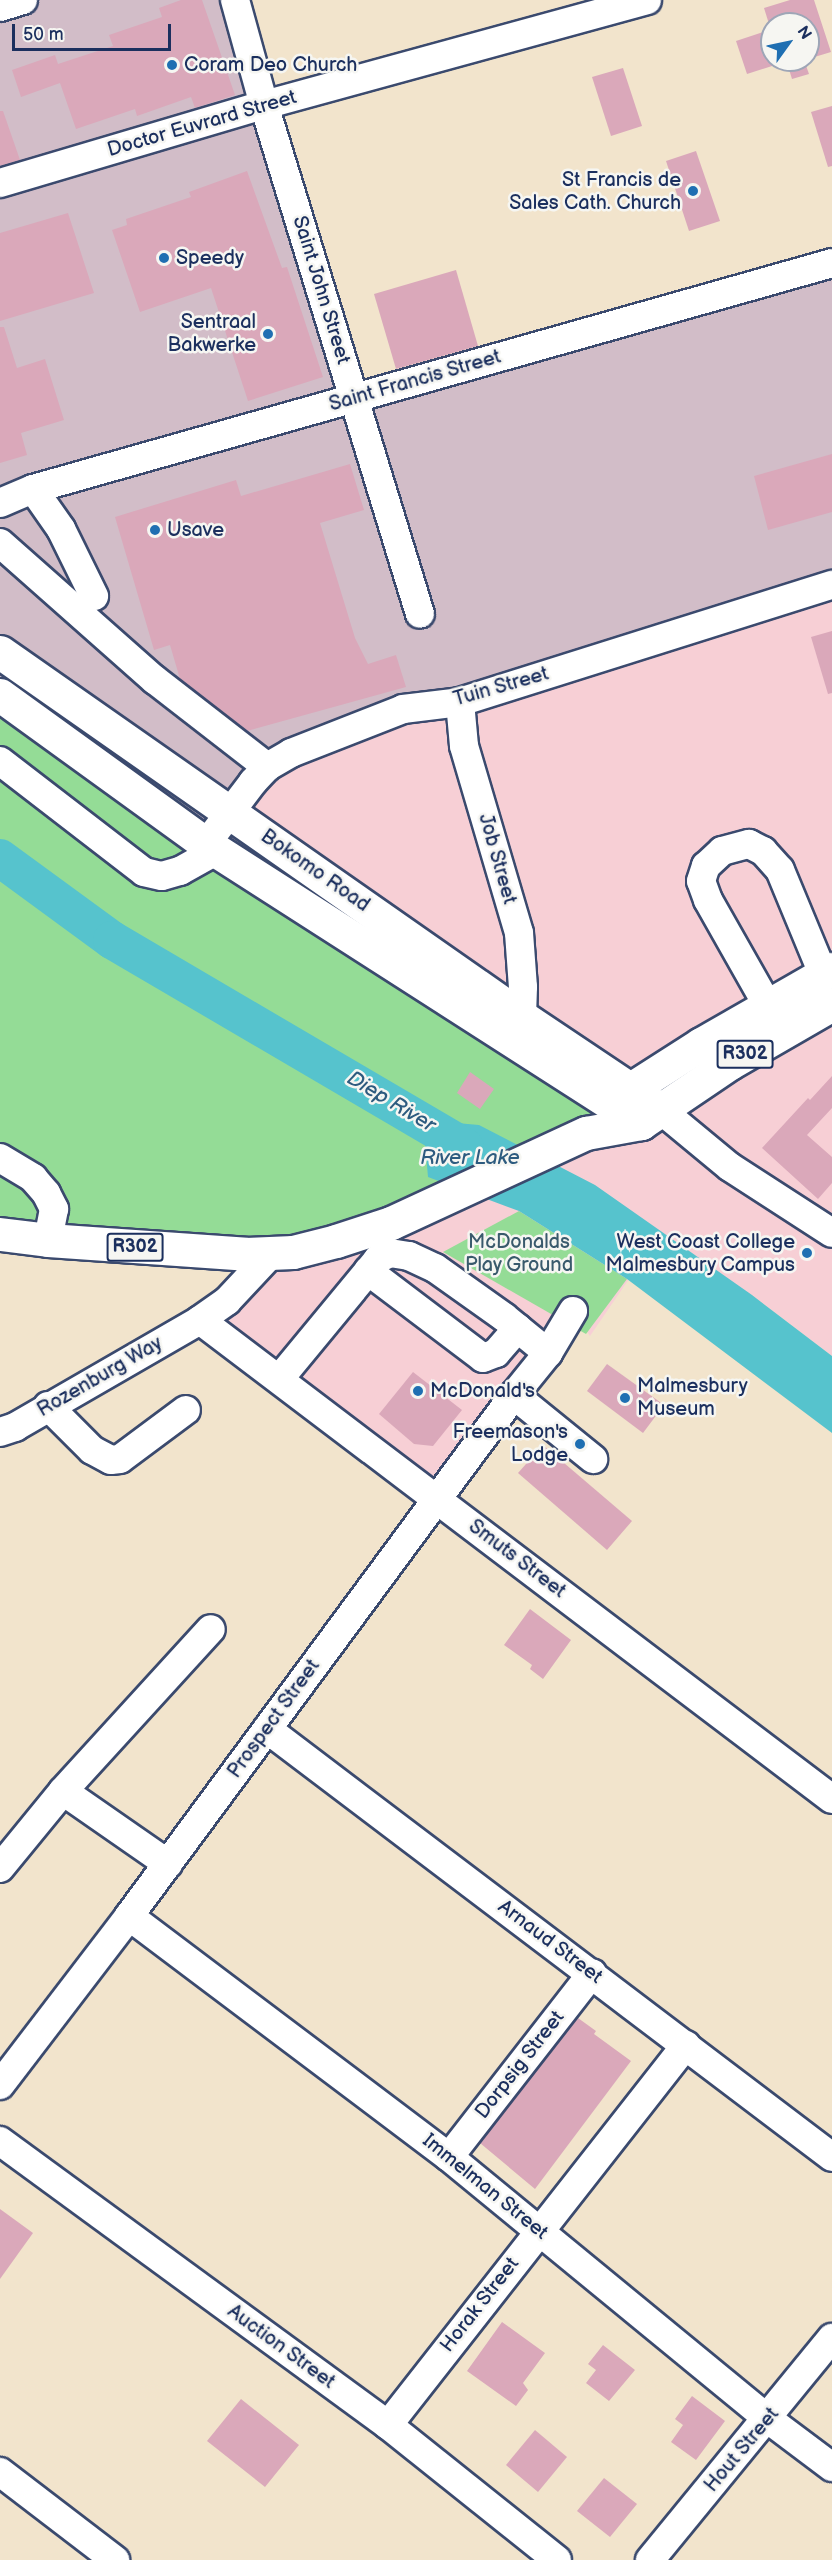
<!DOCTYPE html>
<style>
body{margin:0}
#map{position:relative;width:832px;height:2560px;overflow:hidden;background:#f2e4cc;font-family:"Balsamiq Sans",sans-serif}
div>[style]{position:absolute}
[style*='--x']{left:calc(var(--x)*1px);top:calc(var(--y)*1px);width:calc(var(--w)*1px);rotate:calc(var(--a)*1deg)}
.built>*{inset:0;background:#f7cfd5}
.industrial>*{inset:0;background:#d2bdc8}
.green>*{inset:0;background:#94dc96}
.water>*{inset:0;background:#56c3cd}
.river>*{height:38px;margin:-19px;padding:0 19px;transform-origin:19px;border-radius:19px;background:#56c3cd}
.building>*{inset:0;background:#daa8ba}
.roads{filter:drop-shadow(2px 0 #3b4a6e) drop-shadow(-2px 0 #3b4a6e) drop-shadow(0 2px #3b4a6e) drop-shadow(0 -2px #3b4a6e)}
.minor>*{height:28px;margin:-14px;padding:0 14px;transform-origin:14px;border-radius:14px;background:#fff}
.major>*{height:33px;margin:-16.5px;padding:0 16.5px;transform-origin:16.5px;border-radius:16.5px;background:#fff}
.dots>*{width:16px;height:16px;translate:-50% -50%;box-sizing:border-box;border:3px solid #f6f6f2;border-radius:50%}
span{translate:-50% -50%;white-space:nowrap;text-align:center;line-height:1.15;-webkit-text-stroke:5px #f6f6f2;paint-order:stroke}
.shield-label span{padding:2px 4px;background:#f6f6f2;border:2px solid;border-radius:4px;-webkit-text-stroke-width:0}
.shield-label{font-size:18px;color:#1b2f5e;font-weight:700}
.poi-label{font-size:20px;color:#1b2f5e}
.left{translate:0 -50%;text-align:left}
.right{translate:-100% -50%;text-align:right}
.street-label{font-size:20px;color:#1b2f5e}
.park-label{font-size:20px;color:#395a6c}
.water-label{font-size:21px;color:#2d5b7f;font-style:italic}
.north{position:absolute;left:760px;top:12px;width:60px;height:60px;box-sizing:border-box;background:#f6f6f2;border:2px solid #9ea6b7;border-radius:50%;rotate:57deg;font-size:16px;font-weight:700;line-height:24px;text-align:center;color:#1b2f5e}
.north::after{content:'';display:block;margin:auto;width:21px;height:27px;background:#1f6fb2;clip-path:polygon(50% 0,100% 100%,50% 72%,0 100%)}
.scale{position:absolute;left:12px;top:24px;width:159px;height:27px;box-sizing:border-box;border:3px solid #1b2f5e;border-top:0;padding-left:8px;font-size:18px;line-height:21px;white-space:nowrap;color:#1b2f5e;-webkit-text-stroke:4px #f6f6f2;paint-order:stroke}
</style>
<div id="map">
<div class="built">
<i style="clip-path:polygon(832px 585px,832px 1356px,753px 1296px,642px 1260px,590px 1336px,573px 1311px,437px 1498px,200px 1320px,240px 1289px,206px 844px,267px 767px)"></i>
</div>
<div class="industrial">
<i style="clip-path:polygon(0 0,235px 0,354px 398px,832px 263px,832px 585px,291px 753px,206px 844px,0 695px)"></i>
</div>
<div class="green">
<i style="clip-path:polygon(0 695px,608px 1104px,586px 1133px,336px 1241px,0 1234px)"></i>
<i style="clip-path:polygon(519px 1211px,627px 1279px,586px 1334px,443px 1252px)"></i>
</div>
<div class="water">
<i style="clip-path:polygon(423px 1120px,479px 1125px,595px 1185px,752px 1295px,832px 1356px,832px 1433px,627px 1279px,519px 1211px,428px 1177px)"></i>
</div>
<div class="river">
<i style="--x:0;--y:858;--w:139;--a:36.2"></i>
<i style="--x:112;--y:940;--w:409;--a:30.4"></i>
</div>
<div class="building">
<i style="clip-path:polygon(181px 0,202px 0,235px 95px,195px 108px,191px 97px,137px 116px,135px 109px,76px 129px,60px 83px,21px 97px,12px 70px,55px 55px,58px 64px,113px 46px,109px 35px,162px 17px,159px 8px)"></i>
<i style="clip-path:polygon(790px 0,814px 0,831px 52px,808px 59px,808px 24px,769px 24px,764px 8px)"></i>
<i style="clip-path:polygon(772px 29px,772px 66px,747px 74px,736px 41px)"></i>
<i style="clip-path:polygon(786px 60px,804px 60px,809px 74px,792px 79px)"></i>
<i style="clip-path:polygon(623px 68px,642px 126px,611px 136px,592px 77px)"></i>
<i style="clip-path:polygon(832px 106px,832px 166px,828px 167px,811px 112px)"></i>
<i style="clip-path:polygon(0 111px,3px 111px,20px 160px,0 166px)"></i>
<i style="clip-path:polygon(696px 151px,720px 221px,689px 231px,666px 161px)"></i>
<i style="clip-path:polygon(247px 171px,282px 268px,287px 267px,323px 377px,248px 401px,211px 288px,140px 312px,112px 230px,127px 225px,126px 219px,191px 197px,189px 192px)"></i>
<i style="clip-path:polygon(68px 213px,94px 293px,0 321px,0 233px)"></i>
<i style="clip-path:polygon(456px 270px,478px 346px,396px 369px,374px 294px)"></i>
<i style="clip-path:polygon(0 327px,4px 327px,17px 368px,45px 359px,64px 420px,21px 433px,27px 455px,0 463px)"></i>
<i style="clip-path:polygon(832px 454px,832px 512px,768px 530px,754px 476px)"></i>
<i style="clip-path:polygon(350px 464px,364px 510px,320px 523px,355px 638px,368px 664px,396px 655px,406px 687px,247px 731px,180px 679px,170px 645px,154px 650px,115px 517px,236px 480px,241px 496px)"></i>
<i style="clip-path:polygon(832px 631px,832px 693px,828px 694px,811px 637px)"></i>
<i style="clip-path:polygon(470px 1072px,494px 1089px,480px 1109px,457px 1093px)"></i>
<i style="clip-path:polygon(832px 1076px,832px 1108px,807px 1135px,832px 1157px,832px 1183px,818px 1199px,762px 1148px,808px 1098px,810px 1100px)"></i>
<i style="clip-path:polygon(607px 1364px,664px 1405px,643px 1433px,587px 1391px)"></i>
<i style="clip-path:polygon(413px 1372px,462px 1410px,433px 1446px,414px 1444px,379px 1414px)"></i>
<i style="clip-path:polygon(543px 1445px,632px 1521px,607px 1550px,518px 1473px)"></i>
<i style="clip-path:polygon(530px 1609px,571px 1640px,543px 1679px,530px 1669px,532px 1665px,504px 1645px)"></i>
<i style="clip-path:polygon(578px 2018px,596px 2031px,594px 2034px,631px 2061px,535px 2189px,480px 2143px)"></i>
<i style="clip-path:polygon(0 2209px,33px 2233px,0 2279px)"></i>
<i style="clip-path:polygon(502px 2322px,545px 2353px,523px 2383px,528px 2390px,516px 2406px,467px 2371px)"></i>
<i style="clip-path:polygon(603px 2345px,635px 2370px,609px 2401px,586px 2383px,596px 2370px,588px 2364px)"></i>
<i style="clip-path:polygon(692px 2396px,725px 2421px,696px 2460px,671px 2442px,683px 2425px,675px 2419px)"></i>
<i style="clip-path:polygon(241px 2399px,299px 2445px,265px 2487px,207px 2441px)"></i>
<i style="clip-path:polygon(535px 2430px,567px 2457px,538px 2492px,506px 2465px)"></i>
<i style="clip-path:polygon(604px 2478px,637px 2504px,610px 2537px,577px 2511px)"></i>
</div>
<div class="roads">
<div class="minor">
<i style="--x:235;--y:0;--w:109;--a:74.6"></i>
<i style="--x:264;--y:105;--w:532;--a:72.96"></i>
<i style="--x:0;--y:7;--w:24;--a:-17"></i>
<i style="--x:0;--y:183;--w:275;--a:-16.5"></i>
<i style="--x:264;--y:105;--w:397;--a:-15.3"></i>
<i style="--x:33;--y:489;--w:49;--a:55"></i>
<i style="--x:61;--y:529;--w:75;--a:63.8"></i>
<i style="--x:0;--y:503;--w:36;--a:-23"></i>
<i style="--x:33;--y:489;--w:830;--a:-15.79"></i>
<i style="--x:0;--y:543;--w:207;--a:41.5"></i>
<i style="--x:155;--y:680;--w:142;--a:37.8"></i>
<i style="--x:460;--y:702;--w:44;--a:84.8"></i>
<i style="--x:464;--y:746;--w:195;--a:73.6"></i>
<i style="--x:519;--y:933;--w:54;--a:85.8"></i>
<i style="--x:523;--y:987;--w:30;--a:92"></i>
<i style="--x:0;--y:761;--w:182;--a:37.6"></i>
<i style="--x:144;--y:872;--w:18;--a:13"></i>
<i style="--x:162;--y:876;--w:19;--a:-16"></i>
<i style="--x:180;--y:871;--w:41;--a:-29.1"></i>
<i style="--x:206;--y:844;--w:78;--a:-52.8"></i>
<i style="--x:253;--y:782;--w:21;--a:-47"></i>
<i style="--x:267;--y:767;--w:28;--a:-30"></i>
<i style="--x:291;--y:753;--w:120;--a:-21.4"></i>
<i style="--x:403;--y:709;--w:57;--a:-7"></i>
<i style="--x:460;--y:702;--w:390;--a:-17.5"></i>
<i style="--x:768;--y:1006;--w:122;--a:-119.5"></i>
<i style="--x:708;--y:900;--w:20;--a:-110"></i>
<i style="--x:701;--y:881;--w:16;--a:-72"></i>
<i style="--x:706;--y:866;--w:22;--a:-43"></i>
<i style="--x:722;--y:851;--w:28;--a:-15"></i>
<i style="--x:749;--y:844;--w:16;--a:27"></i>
<i style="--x:763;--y:851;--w:25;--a:48"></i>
<i style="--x:780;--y:870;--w:113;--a:67.5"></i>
<i style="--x:661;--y:1110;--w:89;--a:39.6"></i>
<i style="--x:730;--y:1167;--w:121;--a:32.9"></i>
<i style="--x:0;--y:1158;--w:39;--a:31"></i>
<i style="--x:33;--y:1178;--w:20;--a:49"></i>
<i style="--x:46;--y:1193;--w:18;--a:63"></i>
<i style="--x:54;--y:1209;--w:32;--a:101"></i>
<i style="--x:368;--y:1271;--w:144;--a:37.1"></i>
<i style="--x:483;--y:1358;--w:14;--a:-21"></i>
<i style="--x:496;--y:1353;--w:33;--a:-49"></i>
<i style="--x:200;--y:1320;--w:793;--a:37.16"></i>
<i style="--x:280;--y:1378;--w:154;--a:-50.5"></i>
<i style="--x:378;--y:1259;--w:13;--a:-27"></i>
<i style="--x:390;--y:1253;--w:19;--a:9"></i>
<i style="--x:409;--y:1256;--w:29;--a:25"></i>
<i style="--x:435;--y:1268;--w:85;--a:35.4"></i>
<i style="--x:504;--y:1317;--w:57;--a:39.3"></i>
<i style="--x:514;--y:1395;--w:102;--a:39"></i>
<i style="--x:48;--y:1406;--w:62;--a:45"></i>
<i style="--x:92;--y:1450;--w:21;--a:28"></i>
<i style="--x:111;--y:1460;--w:9;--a:-6"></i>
<i style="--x:120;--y:1459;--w:82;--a:-36.6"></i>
<i style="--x:0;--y:1432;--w:16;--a:-18"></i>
<i style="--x:15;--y:1427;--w:214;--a:-30"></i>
<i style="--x:200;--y:1320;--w:33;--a:-35"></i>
<i style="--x:227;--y:1301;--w:64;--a:-46.9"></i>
<i style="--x:267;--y:1729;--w:709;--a:37.14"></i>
<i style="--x:63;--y:1791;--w:128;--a:34.8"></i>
<i style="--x:0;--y:1868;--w:99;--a:-50.7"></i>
<i style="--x:63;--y:1791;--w:219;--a:-47.6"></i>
<i style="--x:129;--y:1916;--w:401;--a:37"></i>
<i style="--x:449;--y:2157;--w:413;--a:39.4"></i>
<i style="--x:768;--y:2419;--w:80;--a:36.9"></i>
<i style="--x:0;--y:2085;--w:213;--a:-52.6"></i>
<i style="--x:129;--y:1916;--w:648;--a:-53.54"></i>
<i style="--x:514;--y:1395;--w:54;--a:-51"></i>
<i style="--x:548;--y:1353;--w:49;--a:-59.2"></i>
<i style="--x:0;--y:2141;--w:481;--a:36.2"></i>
<i style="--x:388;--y:2425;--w:216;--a:38.6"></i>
<i style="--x:449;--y:2157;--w:233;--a:-52.1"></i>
<i style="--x:388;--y:2425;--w:483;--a:-51.9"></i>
<i style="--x:0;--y:2472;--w:145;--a:37.4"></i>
<i style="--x:650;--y:2560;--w:287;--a:-50.7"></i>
</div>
<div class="major">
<i style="--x:0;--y:652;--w:637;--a:34.96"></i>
<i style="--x:522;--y:1017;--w:167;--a:33.8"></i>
<i style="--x:0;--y:695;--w:254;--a:35.9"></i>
<i style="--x:206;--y:844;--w:517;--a:32.68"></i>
<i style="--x:612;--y:1101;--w:106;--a:-32.6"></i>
<i style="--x:701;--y:1044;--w:151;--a:-29.8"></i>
<i style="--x:0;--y:1234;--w:48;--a:7.1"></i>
<i style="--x:48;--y:1240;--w:198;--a:4"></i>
<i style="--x:246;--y:1254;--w:47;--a:-2.4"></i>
<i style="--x:293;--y:1252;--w:44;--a:-14.3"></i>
<i style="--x:336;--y:1241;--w:58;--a:-18.1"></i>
<i style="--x:391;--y:1223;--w:215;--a:-24.8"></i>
<i style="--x:586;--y:1133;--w:56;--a:-10.3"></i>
<i style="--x:641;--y:1123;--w:107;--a:-34"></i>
<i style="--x:730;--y:1063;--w:118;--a:-30"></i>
</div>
</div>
<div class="dots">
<i style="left:172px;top:65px;background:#1f6fb2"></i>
<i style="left:693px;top:191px;background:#1f6fb2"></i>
<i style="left:164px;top:258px;background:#1f6fb2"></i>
<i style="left:268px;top:334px;background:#1f6fb2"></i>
<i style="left:155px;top:530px;background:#1f6fb2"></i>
<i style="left:807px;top:1253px;background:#1f6fb2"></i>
<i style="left:418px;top:1391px;background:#1f6fb2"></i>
<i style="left:625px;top:1398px;background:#1f6fb2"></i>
<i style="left:580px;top:1444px;background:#1f6fb2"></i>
</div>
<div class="shield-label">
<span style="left:745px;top:1054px">R302</span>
<span style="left:135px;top:1247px">R302</span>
</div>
<div class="poi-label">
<span class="left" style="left:184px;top:65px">Coram Deo Church</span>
<span class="right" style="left:681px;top:192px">St Francis de<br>Sales Cath. Church</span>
<span class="left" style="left:176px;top:258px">Speedy</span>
<span class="right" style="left:256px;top:334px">Sentraal<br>Bakwerke</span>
<span class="left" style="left:167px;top:530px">Usave</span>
<span class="right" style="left:795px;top:1254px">West Coast College<br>Malmesbury Campus</span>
<span class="left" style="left:637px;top:1398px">Malmesbury<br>Museum</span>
<span class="left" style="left:430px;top:1391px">McDonald's</span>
<span class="right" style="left:568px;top:1444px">Freemason's<br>Lodge</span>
</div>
<div class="street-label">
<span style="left:202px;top:124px;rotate:-16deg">Doctor Euvrard Street</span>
<span style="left:321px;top:290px;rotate:73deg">Saint John Street</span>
<span style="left:415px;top:381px;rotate:-16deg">Saint Francis Street</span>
<span style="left:501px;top:687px;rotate:-16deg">Tuin Street</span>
<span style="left:497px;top:859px;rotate:74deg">Job Street</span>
<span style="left:315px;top:871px;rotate:35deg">Bokomo Road</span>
<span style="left:100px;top:1377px;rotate:-30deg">Rozenburg Way</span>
<span style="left:517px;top:1559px;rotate:37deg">Smuts Street</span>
<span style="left:274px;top:1719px;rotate:-54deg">Prospect Street</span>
<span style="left:550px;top:1942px;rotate:37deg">Arnaud Street</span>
<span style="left:520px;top:2065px;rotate:-52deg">Dorpsig Street</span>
<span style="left:485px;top:2187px;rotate:39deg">Immelman Street</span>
<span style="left:480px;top:2305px;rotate:-52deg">Horak Street</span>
<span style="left:281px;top:2347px;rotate:36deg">Auction Street</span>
<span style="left:742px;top:2450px;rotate:-50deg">Hout Street</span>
</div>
<div class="park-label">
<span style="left:519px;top:1254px">McDonalds<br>Play Ground</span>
</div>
<div class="water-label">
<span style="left:391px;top:1102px;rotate:31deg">Diep River</span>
<span style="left:470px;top:1158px">River Lake</span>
</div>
<div class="north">N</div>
<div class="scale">50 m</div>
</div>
